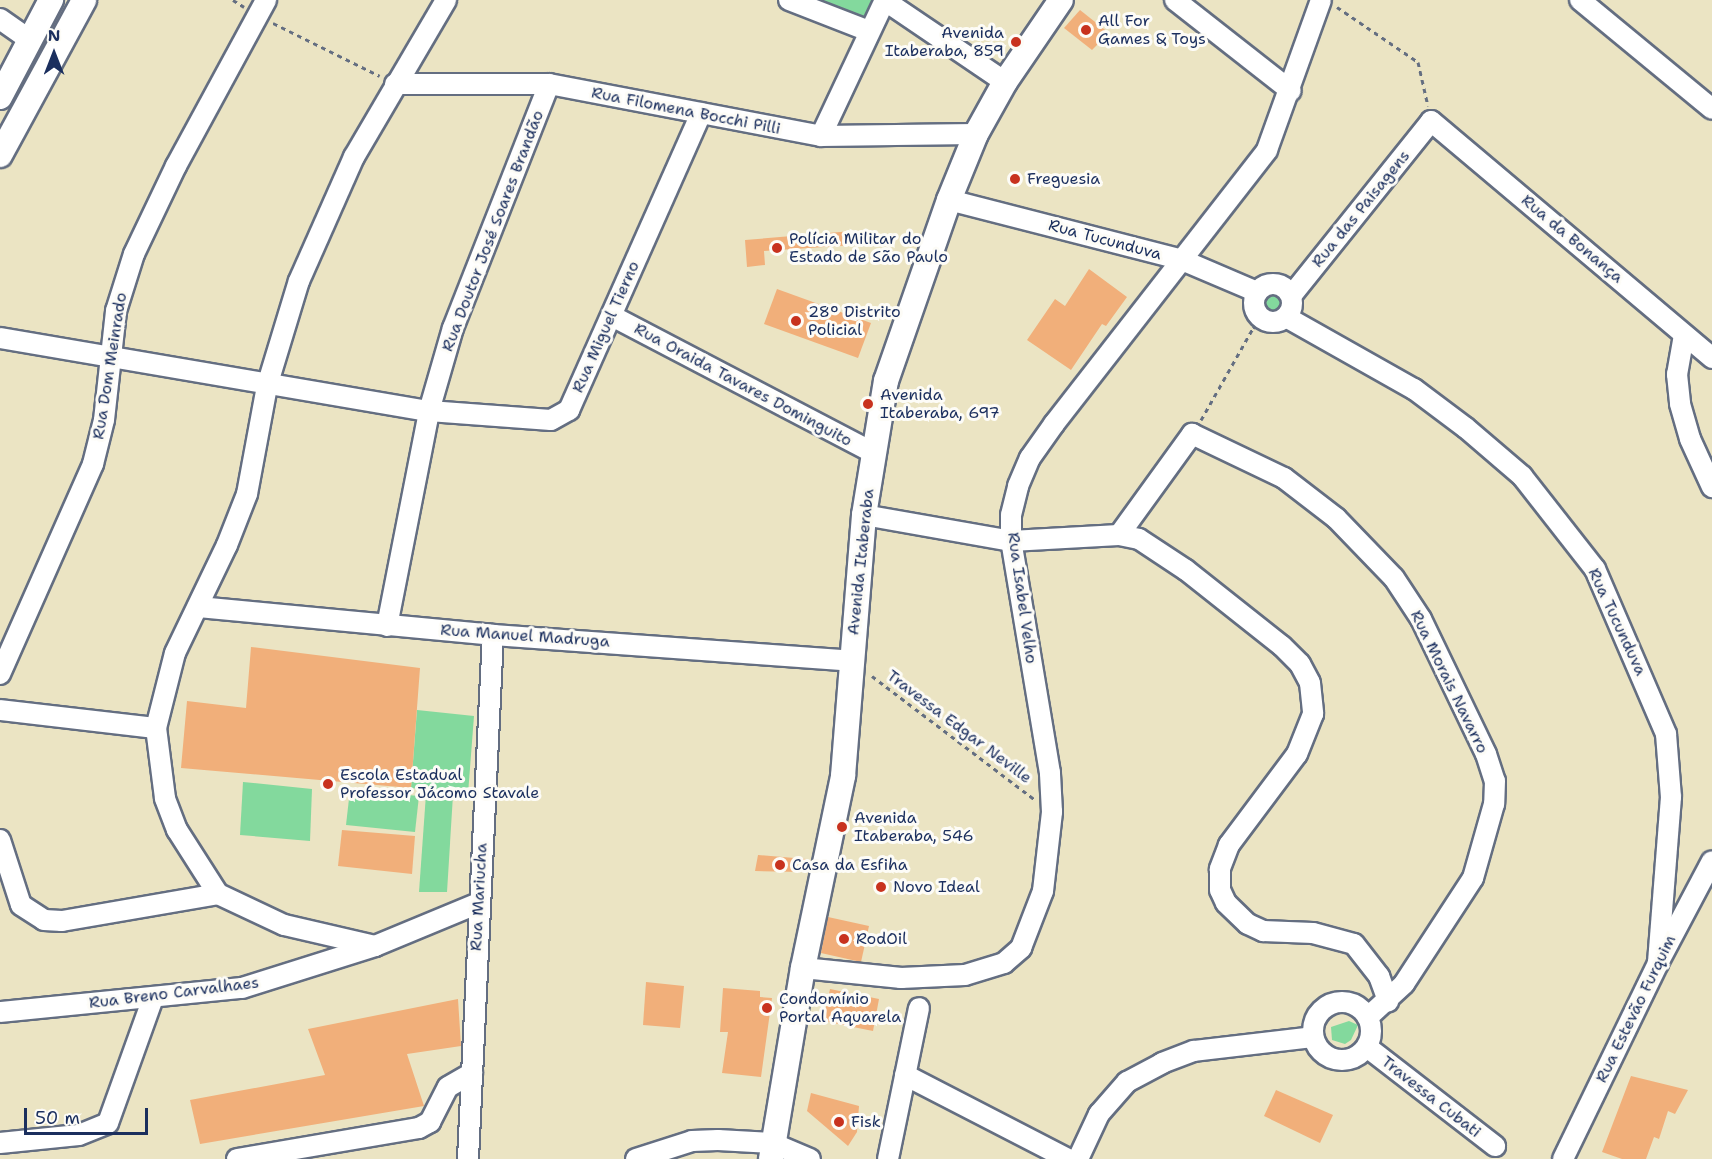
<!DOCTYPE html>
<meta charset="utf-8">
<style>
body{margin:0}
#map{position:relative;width:1712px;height:1159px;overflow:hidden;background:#ebe4c3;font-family:"Shantell Sans",sans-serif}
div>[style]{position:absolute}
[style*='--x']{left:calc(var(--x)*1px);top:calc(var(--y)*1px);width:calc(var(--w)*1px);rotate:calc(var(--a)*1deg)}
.green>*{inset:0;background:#83d99d}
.round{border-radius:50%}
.building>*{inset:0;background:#f1af7a}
.path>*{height:3px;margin-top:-1.5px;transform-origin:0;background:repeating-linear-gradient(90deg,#646e81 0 4.5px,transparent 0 9px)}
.roads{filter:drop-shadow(2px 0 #646e81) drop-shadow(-2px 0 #646e81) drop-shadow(0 2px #646e81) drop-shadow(0 -2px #646e81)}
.minor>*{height:20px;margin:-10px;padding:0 10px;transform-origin:10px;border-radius:10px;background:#fff}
.minor>.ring{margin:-10px;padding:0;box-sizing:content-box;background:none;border:20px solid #fff;border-radius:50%}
.major>*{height:24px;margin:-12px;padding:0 12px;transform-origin:12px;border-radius:12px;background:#fff}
.dots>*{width:16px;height:16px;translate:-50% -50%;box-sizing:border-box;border:3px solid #fdfcf7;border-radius:50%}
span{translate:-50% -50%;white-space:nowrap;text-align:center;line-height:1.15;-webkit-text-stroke:6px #fdfcf7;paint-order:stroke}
.poi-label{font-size:16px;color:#1b2f5e}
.left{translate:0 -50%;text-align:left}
.right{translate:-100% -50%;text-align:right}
.street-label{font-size:16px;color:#1b2f5e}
.north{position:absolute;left:24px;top:24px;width:60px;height:60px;-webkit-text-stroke:4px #fdfcf7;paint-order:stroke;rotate:0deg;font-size:16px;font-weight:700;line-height:24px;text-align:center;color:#1b2f5e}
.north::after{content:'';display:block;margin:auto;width:21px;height:27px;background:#1b2f5e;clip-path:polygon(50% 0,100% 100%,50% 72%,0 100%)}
.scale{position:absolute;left:24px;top:1108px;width:124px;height:27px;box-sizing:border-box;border:3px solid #1b2f5e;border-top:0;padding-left:8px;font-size:18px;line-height:21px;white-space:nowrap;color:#1b2f5e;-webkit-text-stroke:4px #fdfcf7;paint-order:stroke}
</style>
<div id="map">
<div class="green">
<i style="clip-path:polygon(789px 0,884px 0,869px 31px)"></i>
<i class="round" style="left:1261px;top:288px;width:24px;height:24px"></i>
<i style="clip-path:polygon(417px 710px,474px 716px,468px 794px,411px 788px)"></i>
<i style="clip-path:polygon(243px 782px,312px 789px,310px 841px,240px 835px)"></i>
<i style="clip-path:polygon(350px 790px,419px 796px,415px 832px,346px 825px)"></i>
<i style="clip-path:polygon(426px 794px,453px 795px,447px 892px,419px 892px)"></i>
<i style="clip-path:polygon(1349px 1021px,1358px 1025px,1351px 1040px,1345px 1044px,1332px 1040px,1331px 1027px)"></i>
</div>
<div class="building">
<i style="clip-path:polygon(1080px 10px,1109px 33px,1092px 50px,1064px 28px)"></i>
<i style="clip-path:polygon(852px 231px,854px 245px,764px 251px,765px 265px,747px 267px,745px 240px)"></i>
<i style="clip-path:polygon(1089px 269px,1127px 297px,1106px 326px,1102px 324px,1071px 370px,1027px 340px,1055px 299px,1065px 306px)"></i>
<i style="clip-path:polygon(777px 289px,871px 323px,858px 358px,764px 324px)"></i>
<i style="clip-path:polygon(251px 647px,420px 668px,411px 788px,181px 768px,187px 701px,246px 708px)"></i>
<i style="clip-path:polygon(342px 830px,415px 836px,412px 874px,338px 866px)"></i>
<i style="clip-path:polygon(758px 855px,806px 859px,803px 872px,755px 871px)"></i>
<i style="clip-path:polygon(828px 917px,869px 926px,861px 962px,821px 953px)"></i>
<i style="clip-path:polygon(646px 982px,684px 986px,680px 1028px,643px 1025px)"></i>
<i style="clip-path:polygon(723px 988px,760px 991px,760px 997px,772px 998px,761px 1077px,722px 1073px,728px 1032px,720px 1032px)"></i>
<i style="clip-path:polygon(830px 989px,879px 999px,873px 1031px,823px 1021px)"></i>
<i style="clip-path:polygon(458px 999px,461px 1046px,407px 1054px,424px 1106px,200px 1144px,190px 1100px,325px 1075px,308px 1029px)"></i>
<i style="clip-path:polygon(1631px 1076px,1688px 1090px,1675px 1114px,1668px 1111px,1659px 1139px,1654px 1137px,1646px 1159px,1622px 1159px,1602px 1152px)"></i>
<i style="clip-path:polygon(1276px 1090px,1333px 1115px,1320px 1143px,1264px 1116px)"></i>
<i style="clip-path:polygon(811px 1093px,859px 1106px,857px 1132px,848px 1146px,807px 1111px)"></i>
</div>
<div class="path">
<i style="--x:233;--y:0;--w:13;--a:32"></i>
<i style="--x:1337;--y:7;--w:98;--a:34.2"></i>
<i style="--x:1418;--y:62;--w:45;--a:77.2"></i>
<i style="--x:273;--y:23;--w:119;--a:26.4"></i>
<i style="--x:1201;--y:420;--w:106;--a:-60.5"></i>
<i style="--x:1253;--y:328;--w:13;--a:-39"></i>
<i style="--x:872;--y:676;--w:203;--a:37.2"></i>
</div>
<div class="roads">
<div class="minor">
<i style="--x:789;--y:0;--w:86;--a:21.2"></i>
<i style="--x:884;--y:0;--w:146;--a:34.1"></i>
<i style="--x:1175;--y:0;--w:147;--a:38.1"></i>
<i style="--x:1580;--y:0;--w:171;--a:39.5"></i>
<i style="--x:0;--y:19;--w:37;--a:35"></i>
<i style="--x:395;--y:84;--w:154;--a:0"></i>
<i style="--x:549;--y:84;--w:277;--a:10.8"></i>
<i style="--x:821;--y:136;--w:155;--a:-0.7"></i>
<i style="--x:821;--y:136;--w:150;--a:-64.8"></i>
<i style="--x:949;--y:200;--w:241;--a:14.4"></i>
<i style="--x:1182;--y:260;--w:82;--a:23.1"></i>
<i class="ring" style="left:1254px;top:284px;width:18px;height:18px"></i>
<i style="--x:1291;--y:296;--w:224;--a:-51.3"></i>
<i style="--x:1431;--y:121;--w:368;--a:40.1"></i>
<i style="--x:612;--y:316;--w:296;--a:27.6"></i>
<i style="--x:1286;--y:317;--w:147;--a:29.4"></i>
<i style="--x:1414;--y:389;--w:65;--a:36.9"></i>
<i style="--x:1466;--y:428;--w:74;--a:40.6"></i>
<i style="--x:1522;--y:476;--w:118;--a:51.9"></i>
<i style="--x:1595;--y:569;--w:180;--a:66.7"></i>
<i style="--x:1666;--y:734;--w:63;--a:85.5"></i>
<i style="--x:1671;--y:797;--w:167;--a:94.5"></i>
<i style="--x:1684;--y:335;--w:40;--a:100"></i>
<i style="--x:1677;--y:374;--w:30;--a:84"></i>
<i style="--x:1680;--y:404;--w:36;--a:74"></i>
<i style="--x:1690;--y:439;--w:53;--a:65.4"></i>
<i style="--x:0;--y:338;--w:435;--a:9.7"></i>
<i style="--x:429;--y:411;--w:122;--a:4.2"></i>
<i style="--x:551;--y:420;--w:21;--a:-29"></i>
<i style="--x:569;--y:410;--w:325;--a:-66"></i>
<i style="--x:864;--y:515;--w:149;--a:10"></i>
<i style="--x:1011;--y:541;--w:108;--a:-3.2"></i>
<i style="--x:1119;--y:535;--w:20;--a:11"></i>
<i style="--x:1139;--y:539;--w:56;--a:33.4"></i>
<i style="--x:1186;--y:570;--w:122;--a:38.4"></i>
<i style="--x:1282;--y:646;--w:25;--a:45"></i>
<i style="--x:1300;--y:664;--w:21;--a:62"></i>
<i style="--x:1310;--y:683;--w:31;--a:84"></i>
<i style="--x:1313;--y:714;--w:43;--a:111.8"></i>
<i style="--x:1297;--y:754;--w:114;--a:126.8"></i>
<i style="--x:1229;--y:845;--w:26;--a:111"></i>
<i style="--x:1220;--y:869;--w:21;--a:90"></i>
<i style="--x:1220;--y:890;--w:14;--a:65"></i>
<i style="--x:1226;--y:903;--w:30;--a:44"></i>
<i style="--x:1248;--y:924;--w:17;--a:25"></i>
<i style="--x:1263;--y:931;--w:50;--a:2.3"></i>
<i style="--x:1313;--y:933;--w:42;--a:15"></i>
<i style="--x:1354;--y:944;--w:41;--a:52"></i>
<i style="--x:1379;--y:976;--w:27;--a:70"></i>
<i style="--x:1119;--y:535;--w:125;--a:-54.1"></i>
<i style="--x:1192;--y:434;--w:102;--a:25.6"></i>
<i style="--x:1284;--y:478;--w:66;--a:37.6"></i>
<i style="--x:1336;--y:518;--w:83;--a:46"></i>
<i style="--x:1394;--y:578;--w:49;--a:56.6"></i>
<i style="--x:1421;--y:619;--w:150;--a:64.3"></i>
<i style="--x:1486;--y:754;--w:28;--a:72"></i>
<i style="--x:1495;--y:781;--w:23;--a:92"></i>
<i style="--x:1494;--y:804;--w:77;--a:105.8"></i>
<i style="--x:1473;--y:878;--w:126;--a:123.1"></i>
<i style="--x:1404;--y:984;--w:49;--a:137.5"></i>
<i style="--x:198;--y:607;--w:296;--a:5.4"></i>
<i style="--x:493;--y:635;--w:360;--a:4.1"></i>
<i style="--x:387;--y:626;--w:219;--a:-78.9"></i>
<i style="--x:429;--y:411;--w:86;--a:-73.9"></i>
<i style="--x:453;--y:328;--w:262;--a:-68.5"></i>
<i style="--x:0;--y:674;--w:230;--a:-66.1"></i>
<i style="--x:93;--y:464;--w:45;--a:-76"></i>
<i style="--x:104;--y:420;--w:110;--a:-83.7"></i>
<i style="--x:116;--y:311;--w:60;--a:-72.5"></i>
<i style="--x:134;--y:254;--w:98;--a:-64.5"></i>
<i style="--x:176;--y:166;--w:189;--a:-61.5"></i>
<i style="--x:0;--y:710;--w:157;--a:6.6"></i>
<i style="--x:0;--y:840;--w:68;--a:72.1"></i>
<i style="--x:21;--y:905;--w:27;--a:33"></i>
<i style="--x:44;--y:920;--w:18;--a:3"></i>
<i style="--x:62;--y:921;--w:158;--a:-9.8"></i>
<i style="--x:375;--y:946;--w:93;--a:-167"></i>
<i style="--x:284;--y:925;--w:73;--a:-154.8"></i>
<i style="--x:218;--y:894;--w:76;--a:-122.6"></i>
<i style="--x:177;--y:830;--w:34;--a:-111"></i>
<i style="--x:165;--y:798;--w:71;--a:-97.3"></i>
<i style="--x:156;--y:728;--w:77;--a:-75.8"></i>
<i style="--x:175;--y:653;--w:120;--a:-64.3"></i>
<i style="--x:227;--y:545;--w:55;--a:-68.6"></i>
<i style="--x:247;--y:494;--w:110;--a:-79.5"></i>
<i style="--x:267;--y:386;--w:110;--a:-73.1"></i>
<i style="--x:299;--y:281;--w:136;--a:-66.1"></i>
<i style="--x:354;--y:157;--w:182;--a:-59.6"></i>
<i style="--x:803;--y:968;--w:99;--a:5.8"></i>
<i style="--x:901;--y:978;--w:64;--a:-2.7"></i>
<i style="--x:965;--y:975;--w:41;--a:-17.1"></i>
<i style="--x:1004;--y:963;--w:23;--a:-41"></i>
<i style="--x:1021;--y:948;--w:61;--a:-68.9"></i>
<i style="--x:1043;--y:891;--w:80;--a:-83.5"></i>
<i style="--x:1052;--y:812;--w:39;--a:-93"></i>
<i style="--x:1050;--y:773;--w:235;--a:-99.5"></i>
<i style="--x:1011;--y:541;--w:26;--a:-90"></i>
<i style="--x:1011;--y:515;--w:30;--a:-76"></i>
<i style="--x:1018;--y:486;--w:30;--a:-67"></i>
<i style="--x:1030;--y:458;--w:42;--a:-54.8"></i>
<i style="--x:1054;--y:424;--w:347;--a:-52.1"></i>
<i style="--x:1267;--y:150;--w:159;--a:-70.2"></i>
<i class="ring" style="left:1313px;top:1002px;width:38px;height:38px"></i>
<i style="--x:0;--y:1012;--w:243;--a:-5.7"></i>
<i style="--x:242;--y:988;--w:139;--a:-17.5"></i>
<i style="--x:375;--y:946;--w:113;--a:-22.5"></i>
<i style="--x:1367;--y:1047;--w:162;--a:37.7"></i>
<i style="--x:905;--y:1075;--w:183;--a:27.3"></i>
<i style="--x:0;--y:1143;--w:79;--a:-5.8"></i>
<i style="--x:79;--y:1135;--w:31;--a:-22"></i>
<i style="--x:108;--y:1123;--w:133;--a:-70.2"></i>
<i style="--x:237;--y:1159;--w:185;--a:-9.7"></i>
<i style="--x:419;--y:1128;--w:13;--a:-29"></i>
<i style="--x:430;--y:1122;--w:39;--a:-63"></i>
<i style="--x:448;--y:1087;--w:28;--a:-30"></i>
<i style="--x:468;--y:1159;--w:525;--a:-87.27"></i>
<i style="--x:636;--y:1159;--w:59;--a:-17.8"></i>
<i style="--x:692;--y:1141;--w:26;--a:-2"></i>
<i style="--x:718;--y:1140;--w:54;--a:3.2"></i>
<i style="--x:772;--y:1143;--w:41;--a:22.8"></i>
<i style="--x:888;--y:1159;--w:154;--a:-78.4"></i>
<i style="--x:1078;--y:1159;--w:50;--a:-65"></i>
<i style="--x:1099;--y:1114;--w:43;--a:-48.8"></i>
<i style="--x:1127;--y:1082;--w:40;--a:-28"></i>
<i style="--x:1162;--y:1063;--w:34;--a:-21"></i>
<i style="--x:1194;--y:1051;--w:120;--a:-6.7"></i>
<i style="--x:1563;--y:1159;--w:218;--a:-64.1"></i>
<i style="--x:1658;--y:963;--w:115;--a:-62.1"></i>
</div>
<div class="major">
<i style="--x:0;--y:97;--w:110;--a:-62.3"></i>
<i style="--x:0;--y:155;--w:176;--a:-61.5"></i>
<i style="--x:771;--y:1159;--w:194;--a:-80.5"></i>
<i style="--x:803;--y:968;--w:196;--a:-78.2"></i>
<i style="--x:843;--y:776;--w:262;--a:-85.4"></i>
<i style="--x:864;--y:515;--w:136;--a:-80.7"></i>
<i style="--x:886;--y:381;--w:192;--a:-70.8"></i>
<i style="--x:949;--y:200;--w:71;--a:-67.8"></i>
<i style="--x:976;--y:134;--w:60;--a:-60.9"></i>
<i style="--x:1005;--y:82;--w:99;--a:-55.7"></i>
</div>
</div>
<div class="dots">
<i style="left:1086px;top:30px;background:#c8321e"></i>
<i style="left:1016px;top:42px;background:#c8321e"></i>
<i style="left:1015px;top:179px;background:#c8321e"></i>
<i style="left:777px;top:248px;background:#c8321e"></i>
<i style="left:796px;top:321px;background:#c8321e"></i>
<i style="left:868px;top:404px;background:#c8321e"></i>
<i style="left:328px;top:784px;background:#c8321e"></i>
<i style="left:842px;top:827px;background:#c8321e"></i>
<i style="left:780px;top:865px;background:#c8321e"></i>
<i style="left:881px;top:887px;background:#c8321e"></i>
<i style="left:844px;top:939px;background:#c8321e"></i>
<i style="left:767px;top:1008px;background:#c8321e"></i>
<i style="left:839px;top:1122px;background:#c8321e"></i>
</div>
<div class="poi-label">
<span class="left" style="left:1098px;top:30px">All For<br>Games &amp; Toys</span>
<span class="right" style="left:1004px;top:42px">Avenida<br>Itaberaba, 859</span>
<span class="left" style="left:1027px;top:179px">Freguesia</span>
<span class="left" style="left:789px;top:248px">Polícia Militar do<br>Estado de São Paulo</span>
<span class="left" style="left:808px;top:321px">28º Distrito<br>Policial</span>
<span class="left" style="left:880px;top:404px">Avenida<br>Itaberaba, 697</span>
<span class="left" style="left:340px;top:784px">Escola Estadual<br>Professor Jácomo Stavale</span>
<span class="left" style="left:854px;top:827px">Avenida<br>Itaberaba, 546</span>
<span class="left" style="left:792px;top:865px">Casa da Esfiha</span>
<span class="left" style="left:893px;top:887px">Novo Ideal</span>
<span class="left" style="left:856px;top:939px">RodOil</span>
<span class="left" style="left:779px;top:1008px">Condomínio<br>Portal Aquarela</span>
<span class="left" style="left:851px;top:1122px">Fisk</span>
</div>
<div class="street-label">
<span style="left:686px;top:111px;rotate:11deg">Rua Filomena Bocchi Pilli</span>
<span style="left:1361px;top:209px;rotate:-51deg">Rua das Paisagens</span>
<span style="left:493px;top:231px;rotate:-69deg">Rua Doutor José Soares Brandão</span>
<span style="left:1572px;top:239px;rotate:40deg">Rua da Bonança</span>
<span style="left:1105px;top:240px;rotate:15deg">Rua Tucunduva</span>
<span style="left:606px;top:327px;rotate:-66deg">Rua Miguel Tierno</span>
<span style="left:110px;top:366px;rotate:-81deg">Rua Dom Meinrado</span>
<span style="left:743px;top:385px;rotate:28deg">Rua Oraida Tavares Dominguito</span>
<span style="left:861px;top:562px;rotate:-84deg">Avenida Itaberaba</span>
<span style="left:1022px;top:598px;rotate:82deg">Rua Isabel Velho</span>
<span style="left:1617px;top:622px;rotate:65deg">Rua Tucunduva</span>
<span style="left:525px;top:636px;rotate:4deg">Rua Manuel Madruga</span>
<span style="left:1449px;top:682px;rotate:64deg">Rua Morais Navarro</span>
<span style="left:959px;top:727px;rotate:37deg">Travessa Edgar Neville</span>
<span style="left:479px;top:897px;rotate:-87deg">Rua Mariucha</span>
<span style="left:174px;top:993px;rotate:-7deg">Rua Breno Carvalhaes</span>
<span style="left:1636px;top:1009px;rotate:-64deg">Rua Estevão Furquim</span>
<span style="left:1431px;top:1097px;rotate:38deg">Travessa Cubati</span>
</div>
<div class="north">N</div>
<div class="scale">50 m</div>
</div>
